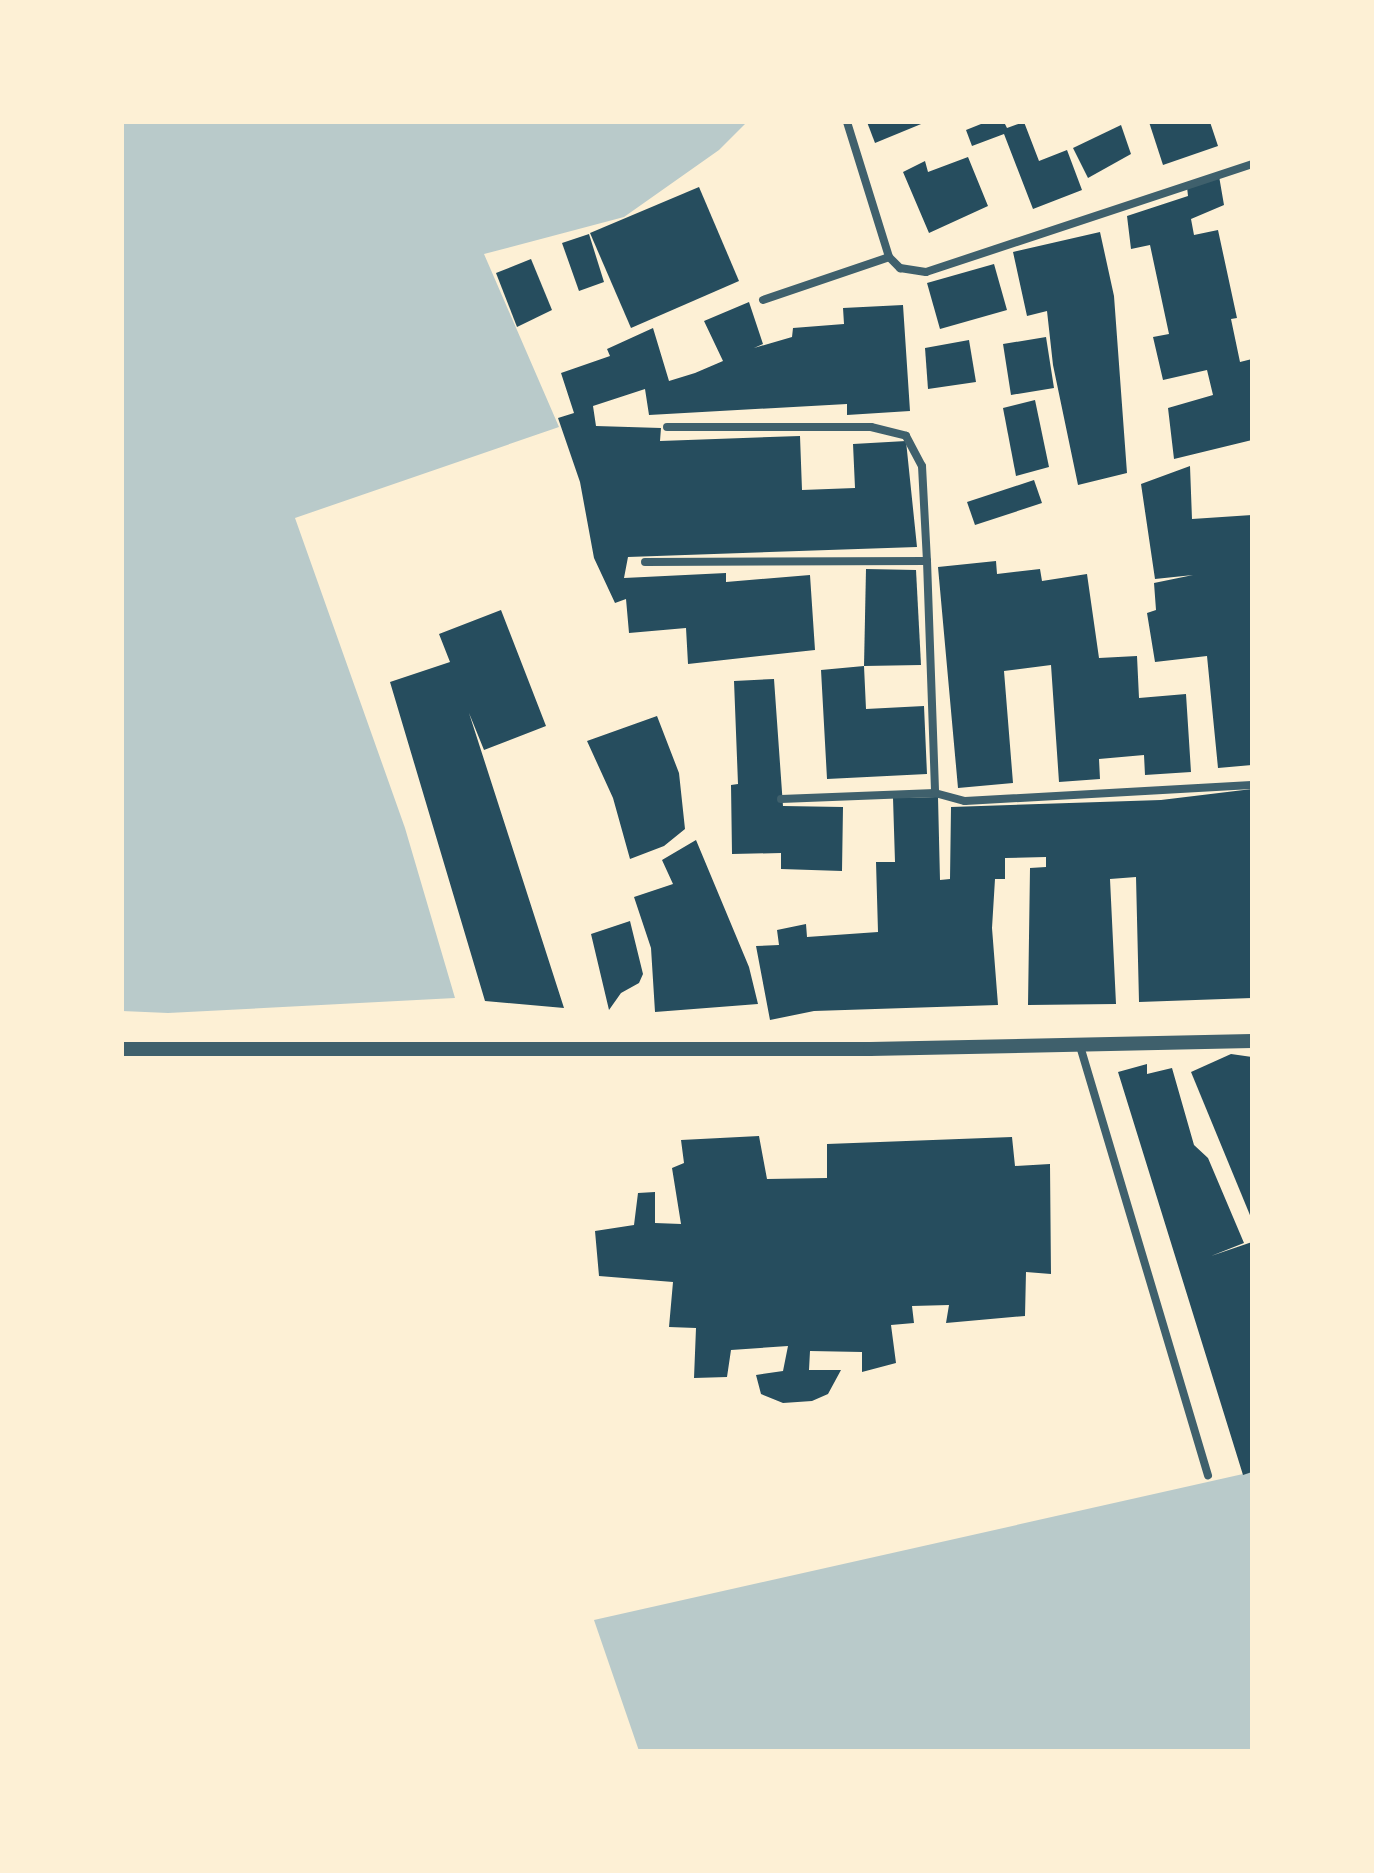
<!DOCTYPE html>
<style>
body{margin:0}
#map{position:relative;width:1374px;height:1873px;overflow:hidden;background:#fdf0d5;font-family:"Public Sans",sans-serif}
div>[style]{position:absolute}
[style*='--x']{left:calc(var(--x)*1px);top:calc(var(--y)*1px);width:calc(var(--w)*1px);rotate:calc(var(--a)*1deg)}
.green>*{inset:0;background:#b9caca}
.building>*{inset:0;background:#264d5e}
.minor>*{height:8px;margin:-4px;padding:0 4px;transform-origin:4px;border-radius:4px;background:#3f606c}
.tertiary>*{height:14px;margin:-7px;padding:0 7px;transform-origin:7px;border-radius:7px;background:#3f606c}
span{translate:-50% -50%;white-space:nowrap;text-align:center;line-height:1.15;-webkit-text-stroke:7px #fdf0d5;paint-order:stroke}
.frame{position:absolute;inset:0;border:124px solid #fdf0d5;pointer-events:none}
</style>
<div id="map">
<div class="green">
<i style="clip-path:polygon(122px 122px,747px 122px,719px 150px,624px 217px,484px 254px,559px 427px,295px 518px,405px 828px,455px 998px,168px 1013px,122px 1011px)"></i>
<i style="clip-path:polygon(1252px 1472px,1252px 1751px,639px 1751px,594px 1620px)"></i>
</div>
<div class="building">
<i style="clip-path:polygon(867px 122px,926px 122px,875px 143px)"></i>
<i style="clip-path:polygon(986px 122px,1004px 122px,1007px 128px,1024px 122px,1039px 161px,1067px 150px,1082px 190px,1033px 209px,1004px 134px,972px 146px,966px 130px)"></i>
<i style="clip-path:polygon(1149px 122px,1210px 122px,1218px 146px,1163px 165px)"></i>
<i style="clip-path:polygon(1121px 125px,1131px 154px,1088px 178px,1073px 148px)"></i>
<i style="clip-path:polygon(968px 157px,988px 206px,929px 233px,903px 172px,925px 161px,928px 172px)"></i>
<i style="clip-path:polygon(1219px 176px,1224px 205px,1191px 219px,1194px 235px,1218px 230px,1237px 318px,1231px 319px,1240px 362px,1252px 359px,1252px 440px,1174px 459px,1168px 408px,1213px 395px,1207px 370px,1163px 380px,1153px 337px,1169px 334px,1150px 245px,1131px 249px,1127px 216px,1188px 196px,1187px 187px)"></i>
<i style="clip-path:polygon(699px 187px,739px 281px,631px 328px,590px 233px)"></i>
<i style="clip-path:polygon(1100px 232px,1114px 296px,1127px 473px,1078px 485px,1053px 365px,1047px 311px,1027px 316px,1013px 252px)"></i>
<i style="clip-path:polygon(589px 234px,604px 282px,579px 291px,562px 243px)"></i>
<i style="clip-path:polygon(531px 259px,552px 310px,517px 327px,496px 273px)"></i>
<i style="clip-path:polygon(994px 264px,1007px 310px,940px 329px,927px 283px)"></i>
<i style="clip-path:polygon(749px 302px,763px 344px,754px 348px,792px 337px,793px 328px,844px 324px,843px 308px,903px 305px,910px 411px,847px 415px,847px 404px,649px 415px,645px 389px,593px 406px,596px 426px,661px 428px,660px 441px,800px 436px,802px 490px,855px 488px,853px 444px,906px 441px,917px 547px,628px 557px,624px 578px,726px 573px,726px 582px,810px 575px,815px 650px,688px 664px,686px 628px,629px 633px,626px 599px,615px 603px,594px 558px,580px 482px,558px 418px,574px 413px,561px 373px,610px 356px,607px 349px,653px 328px,669px 381px,695px 373px,723px 361px,704px 321px)"></i>
<i style="clip-path:polygon(1046px 337px,1054px 388px,1011px 395px,1003px 344px)"></i>
<i style="clip-path:polygon(969px 340px,976px 382px,928px 389px,925px 348px)"></i>
<i style="clip-path:polygon(1035px 400px,1049px 467px,1016px 476px,1003px 408px)"></i>
<i style="clip-path:polygon(1190px 466px,1192px 519px,1252px 515px,1252px 765px,1218px 768px,1207px 656px,1155px 662px,1147px 613px,1156px 610px,1154px 583px,1193px 575px,1155px 579px,1141px 484px)"></i>
<i style="clip-path:polygon(1034px 480px,1042px 503px,975px 525px,967px 502px)"></i>
<i style="clip-path:polygon(996px 561px,997px 574px,1040px 569px,1042px 581px,1087px 574px,1099px 658px,1137px 656px,1139px 698px,1186px 694px,1191px 772px,1145px 775px,1144px 755px,1099px 759px,1100px 779px,1059px 782px,1051px 665px,1004px 671px,1013px 783px,958px 788px,938px 567px)"></i>
<i style="clip-path:polygon(866px 569px,916px 570px,921px 665px,864px 666px)"></i>
<i style="clip-path:polygon(501px 610px,546px 726px,484px 750px,469px 713px,564px 1008px,485px 1001px,390px 682px,450px 662px,439px 634px)"></i>
<i style="clip-path:polygon(864px 666px,866px 709px,924px 706px,927px 774px,827px 779px,821px 670px)"></i>
<i style="clip-path:polygon(774px 679px,783px 806px,843px 807px,842px 871px,781px 869px,781px 853px,732px 854px,731px 785px,738px 784px,734px 681px)"></i>
<i style="clip-path:polygon(657px 716px,679px 773px,685px 829px,664px 846px,630px 859px,613px 798px,587px 741px)"></i>
<i style="clip-path:polygon(1252px 789px,1252px 998px,1139px 1002px,1136px 877px,1110px 879px,1116px 1004px,1028px 1005px,1030px 868px,1046px 867px,1046px 857px,1005px 858px,1005px 879px,995px 879px,992px 928px,998px 1005px,814px 1011px,770px 1020px,756px 946px,779px 945px,777px 930px,806px 924px,807px 937px,878px 932px,876px 862px,895px 862px,893px 798px,938px 797px,940px 880px,950px 879px,951px 807px,1161px 800px)"></i>
<i style="clip-path:polygon(696px 840px,749px 967px,758px 1004px,655px 1012px,651px 948px,634px 897px,673px 884px,662px 860px)"></i>
<i style="clip-path:polygon(630px 921px,643px 974px,639px 983px,621px 993px,609px 1010px,591px 934px)"></i>
<i style="clip-path:polygon(1231px 1054px,1252px 1057px,1252px 1220px,1191px 1072px)"></i>
<i style="clip-path:polygon(1147px 1064px,1147px 1074px,1172px 1068px,1194px 1145px,1208px 1158px,1244px 1243px,1211px 1256px,1252px 1242px,1252px 1472px,1243px 1475px,1118px 1072px)"></i>
<i style="clip-path:polygon(759px 1136px,767px 1179px,827px 1178px,827px 1144px,1012px 1137px,1015px 1166px,1050px 1164px,1051px 1274px,1026px 1272px,1025px 1316px,946px 1323px,949px 1305px,912px 1306px,914px 1323px,891px 1325px,896px 1363px,862px 1372px,862px 1352px,810px 1351px,809px 1370px,841px 1370px,828px 1394px,812px 1401px,783px 1403px,761px 1394px,756px 1375px,783px 1371px,788px 1346px,731px 1350px,727px 1377px,694px 1378px,696px 1328px,669px 1327px,673px 1282px,599px 1276px,595px 1231px,634px 1225px,638px 1193px,655px 1192px,655px 1223px,681px 1224px,672px 1168px,684px 1163px,681px 1140px)"></i>
</div>
<div class="minor">
<i style="--x:847;--y:122;--w:141;--a:72.7"></i>
<i style="--x:763;--y:300;--w:133;--a:-18.8"></i>
<i style="--x:889;--y:257;--w:16;--a:45"></i>
<i style="--x:900;--y:268;--w:26;--a:9"></i>
<i style="--x:926;--y:272;--w:343;--a:-18.3"></i>
<i style="--x:667;--y:427;--w:204;--a:0"></i>
<i style="--x:871;--y:427;--w:36;--a:14"></i>
<i style="--x:906;--y:436;--w:34;--a:62"></i>
<i style="--x:922;--y:466;--w:95;--a:87"></i>
<i style="--x:645;--y:562;--w:282;--a:-0.2"></i>
<i style="--x:927;--y:561;--w:232;--a:88"></i>
<i style="--x:781;--y:799;--w:154;--a:-2.2"></i>
<i style="--x:935;--y:793;--w:31;--a:15"></i>
<i style="--x:965;--y:801;--w:287;--a:-3.2"></i>
<i style="--x:1080;--y:1046;--w:448;--a:73.4"></i>
</div>
<div class="tertiary">
<i style="--x:122;--y:1049;--w:748;--a:0"></i>
<i style="--x:870;--y:1049;--w:382;--a:-1.2"></i>
</div>
<div class="frame"></div>
</div>
